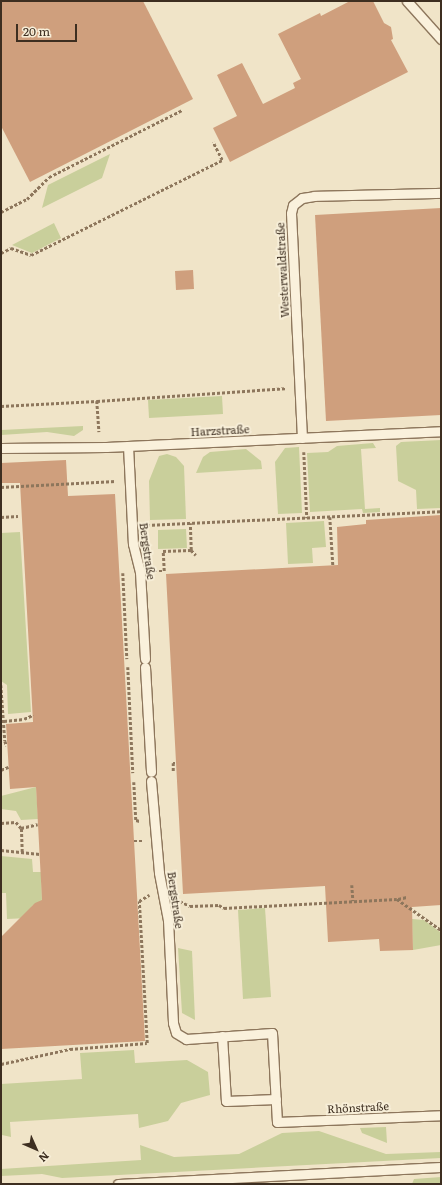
<!DOCTYPE html>
<meta charset="utf-8">
<style>
body{margin:0}
#map{position:relative;width:442px;height:1185px;overflow:hidden;background:#f0e4c8;font-family:Literata,serif}
div>[style]{position:absolute}
[style*='--x']{left:calc(var(--x)*1px);top:calc(var(--y)*1px);width:calc(var(--w)*1px);rotate:calc(var(--a)*1deg)}
.green>*{inset:0;background:#c9cf9b}
.building>*{inset:0;background:#cf9f7d}
.path>*{height:2.5px;margin-top:-1.25px;transform-origin:0;background:repeating-linear-gradient(90deg,#8d765c 0 3px,transparent 0 5px)}
.roads{filter:drop-shadow(1px 0 #8d765c) drop-shadow(-1px 0 #8d765c) drop-shadow(0 1px #8d765c) drop-shadow(0 -1px #8d765c)}
.service>*{height:9px;margin:-4.5px;padding:0 4.5px;transform-origin:4.5px;border-radius:4.5px;background:#faf1dc}
span{translate:-50% -50%;white-space:nowrap;text-align:center;line-height:1.15;-webkit-text-stroke:4px #f7eed8;paint-order:stroke}
.street-label{font-size:11px;color:#3d2e20}
.frame{position:absolute;inset:0;border:2px solid #3d2e20;pointer-events:none}
.north{position:absolute;left:16px;top:1129px;width:40px;height:40px;-webkit-text-stroke:3px #f7eed8;paint-order:stroke;rotate:135deg;font-size:11px;font-weight:700;line-height:16px;text-align:center;color:#3d2e20}
.north::after{content:'';display:block;margin:auto;width:14px;height:18px;background:#3d2e20;clip-path:polygon(50% 0,100% 100%,50% 72%,0 100%)}
.scale{position:absolute;left:16px;top:24px;width:61px;height:18px;box-sizing:border-box;border:2px solid #3d2e20;border-top:0;padding-left:5px;font-size:12px;line-height:14px;white-space:nowrap;color:#3d2e20;-webkit-text-stroke:3px #f7eed8;paint-order:stroke}
</style>
<div id="map">
<div class="green">
<i style="clip-path:polygon(110px 154px,102px 178px,42px 208px,48px 185px)"></i>
<i style="clip-path:polygon(54px 223px,61px 238px,32px 253px,12px 245px)"></i>
<i style="clip-path:polygon(222px 396px,223px 414px,149px 418px,148px 400px)"></i>
<i style="clip-path:polygon(83px 426px,83px 430px,74px 436px,47px 432px,1px 435px,1px 430px)"></i>
<i style="clip-path:polygon(441px 440px,441px 508px,417px 509px,416px 490px,398px 481px,396px 446px,401px 442px)"></i>
<i style="clip-path:polygon(373px 443px,376px 448px,361px 449px,365px 509px,380px 508px,380px 512px,363px 513px,362px 509px,310px 512px,307px 453px,328px 452px,337px 446px)"></i>
<i style="clip-path:polygon(299px 447px,302px 513px,278px 514px,275px 462px,285px 448px)"></i>
<i style="clip-path:polygon(246px 449px,261px 461px,262px 469px,196px 473px,203px 457px,210px 452px)"></i>
<i style="clip-path:polygon(167px 454px,176px 457px,184px 466px,186px 519px,150px 520px,149px 481px,159px 456px)"></i>
<i style="clip-path:polygon(324px 521px,326px 547px,312px 548px,313px 563px,288px 564px,286px 523px)"></i>
<i style="clip-path:polygon(186px 529px,187px 548px,158px 549px,158px 530px)"></i>
<i style="clip-path:polygon(20px 532px,31px 712px,8px 714px,7px 685px,1px 681px,1px 533px)"></i>
<i style="clip-path:polygon(36px 787px,38px 819px,21px 820px,16px 811px,1px 809px,1px 796px)"></i>
<i style="clip-path:polygon(1px 856px,32px 859px,33px 872px,41px 872px,42px 901px,32px 906px,28px 918px,7px 919px,6px 893px,1px 893px)"></i>
<i style="clip-path:polygon(265px 908px,271px 997px,243px 999px,238px 910px)"></i>
<i style="clip-path:polygon(412px 919px,424px 920px,440px 932px,441px 945px,413px 950px)"></i>
<i style="clip-path:polygon(178px 948px,192px 951px,195px 1020px,182px 1013px)"></i>
<i style="clip-path:polygon(134px 1050px,135px 1063px,187px 1060px,208px 1072px,210px 1095px,181px 1103px,168px 1121px,139px 1128px,138px 1114px,10px 1122px,11px 1137px,2px 1135px,1px 1084px,82px 1079px,80px 1053px)"></i>
<i style="clip-path:polygon(386px 1127px,387px 1143px,362px 1133px,360px 1128px)"></i>
<i style="clip-path:polygon(319px 1131px,386px 1154px,441px 1152px,441px 1158px,62px 1178px,42px 1174px,1px 1176px,1px 1169px,141px 1160px,140px 1145px,174px 1157px,239px 1154px,282px 1133px)"></i>
<i style="clip-path:polygon(441px 1177px,441px 1184px,412px 1184px,414px 1179px)"></i>
</div>
<div class="building">
<i style="clip-path:polygon(1px 1px,143px 1px,193px 99px,30px 182px,1px 126px)"></i>
<i style="clip-path:polygon(350px 1px,373px 1px,384px 23px,391px 27px,393px 39px,391px 40px,408px 72px,230px 162px,213px 128px,237px 116px,217px 75px,242px 63px,263px 104px,295px 88px,293px 83px,301px 79px,278px 34px,320px 13px,321px 16px)"></i>
<i style="clip-path:polygon(441px 208px,441px 415px,326px 421px,315px 215px)"></i>
<i style="clip-path:polygon(193px 270px,194px 289px,176px 290px,175px 271px)"></i>
<i style="clip-path:polygon(66px 460px,68px 496px,115px 494px,145px 1041px,1px 1049px,1px 937px,35px 903px,42px 900px,36px 787px,10px 789px,6px 724px,33px 722px,20px 483px,2px 483px,1px 463px)"></i>
<i style="clip-path:polygon(441px 515px,441px 905px,412px 907px,413px 950px,380px 951px,379px 939px,328px 942px,325px 886px,183px 894px,166px 574px,338px 565px,337px 527px,366px 524px,366px 520px)"></i>
</div>
<div class="path">
<i style="--x:1;--y:212;--w:29;--a:-27"></i>
<i style="--x:27;--y:199;--w:31;--a:-45"></i>
<i style="--x:49;--y:177;--w:149;--a:-26.7"></i>
<i style="--x:1;--y:253;--w:11;--a:-27"></i>
<i style="--x:11;--y:248;--w:21;--a:19"></i>
<i style="--x:31;--y:255;--w:213;--a:-26.4"></i>
<i style="--x:222;--y:160;--w:20;--a:-117"></i>
<i style="--x:97;--y:401;--w:189;--a:-3.9"></i>
<i style="--x:1;--y:406;--w:96;--a:-3"></i>
<i style="--x:97;--y:401;--w:31;--a:86"></i>
<i style="--x:304;--y:452;--w:66;--a:87.4"></i>
<i style="--x:1;--y:487;--w:115;--a:-3"></i>
<i style="--x:1;--y:517;--w:17;--a:-3"></i>
<i style="--x:330;--y:517;--w:48;--a:86.4"></i>
<i style="--x:147;--y:525;--w:294;--a:-2.7"></i>
<i style="--x:191;--y:550;--w:7;--a:45"></i>
<i style="--x:154;--y:571;--w:10;--a:0"></i>
<i style="--x:164;--y:571;--w:20;--a:-93"></i>
<i style="--x:163;--y:551;--w:28;--a:-2"></i>
<i style="--x:191;--y:550;--w:27;--a:-92"></i>
<i style="--x:123;--y:573;--w:86;--a:87.3"></i>
<i style="--x:128;--y:667;--w:106;--a:87.3"></i>
<i style="--x:1;--y:685;--w:56;--a:85.9"></i>
<i style="--x:5;--y:741;--w:5;--a:68"></i>
<i style="--x:4;--y:721;--w:20;--a:-6"></i>
<i style="--x:24;--y:719;--w:10;--a:-24"></i>
<i style="--x:1;--y:770;--w:8;--a:-23"></i>
<i style="--x:173;--y:771;--w:8;--a:-90"></i>
<i style="--x:173;--y:763;--w:2;--a:0"></i>
<i style="--x:134;--y:782;--w:38;--a:87"></i>
<i style="--x:136;--y:820;--w:4;--a:14"></i>
<i style="--x:1;--y:823;--w:15;--a:-4"></i>
<i style="--x:16;--y:822;--w:8;--a:50"></i>
<i style="--x:134;--y:841;--w:8;--a:0"></i>
<i style="--x:1;--y:850;--w:39;--a:6"></i>
<i style="--x:22;--y:852;--w:24;--a:-92"></i>
<i style="--x:21;--y:828;--w:17;--a:-13"></i>
<i style="--x:352;--y:885;--w:16;--a:86"></i>
<i style="--x:398;--y:899;--w:9;--a:-13"></i>
<i style="--x:180;--y:901;--w:11;--a:27"></i>
<i style="--x:190;--y:906;--w:29;--a:-2"></i>
<i style="--x:219;--y:905;--w:6;--a:31"></i>
<i style="--x:224;--y:908;--w:173;--a:-3"></i>
<i style="--x:397;--y:899;--w:54;--a:35.2"></i>
<i style="--x:1;--y:1064;--w:71;--a:-12.3"></i>
<i style="--x:70;--y:1049;--w:77;--a:-4.5"></i>
<i style="--x:147;--y:1043;--w:142;--a:-93.2"></i>
<i style="--x:139;--y:901;--w:12;--a:-31"></i>
</div>
<div class="roads">
<div class="service">
<i style="--x:407;--y:1;--w:51;--a:48.2"></i>
<i style="--x:302;--y:438;--w:225;--a:-92.8"></i>
<i style="--x:291;--y:213;--w:8;--a:-76"></i>
<i style="--x:293;--y:205;--w:11;--a:-38"></i>
<i style="--x:302;--y:198;--w:12;--a:-9"></i>
<i style="--x:314;--y:196;--w:127;--a:-1.4"></i>
<i style="--x:128;--y:446;--w:98;--a:87.1"></i>
<i style="--x:133;--y:544;--w:29;--a:76"></i>
<i style="--x:140;--y:572;--w:87;--a:86.7"></i>
<i style="--x:1;--y:448;--w:105;--a:-0.5"></i>
<i style="--x:106;--y:447;--w:335;--a:-2.7"></i>
<i style="--x:145;--y:667;--w:105;--a:86.7"></i>
<i style="--x:151;--y:781;--w:92;--a:85"></i>
<i style="--x:159;--y:873;--w:48;--a:79.2"></i>
<i style="--x:168;--y:920;--w:103;--a:87.2"></i>
<i style="--x:173;--y:1023;--w:10;--a:73"></i>
<i style="--x:176;--y:1033;--w:12;--a:31"></i>
<i style="--x:186;--y:1039;--w:86;--a:-4"></i>
<i style="--x:272;--y:1033;--w:89;--a:86.8"></i>
<i style="--x:277;--y:1122;--w:164;--a:-2.4"></i>
<i style="--x:222;--y:1036;--w:65;--a:86.5"></i>
<i style="--x:226;--y:1101;--w:50;--a:-2.3"></i>
<i style="--x:118;--y:1184;--w:323;--a:-3"></i>
</div>
</div>
<div class="street-label">
<span style="left:282px;top:270px;rotate:-93deg">Westerwaldstraße</span>
<span style="left:220px;top:430px;rotate:-3deg">Harzstraße</span>
<span style="left:148px;top:551px;rotate:82deg">Bergstraße</span>
<span style="left:176px;top:900px;rotate:82deg">Bergstraße</span>
<span style="left:358px;top:1107px;rotate:-3deg">Rhönstraße</span>
</div>
<div class="frame"></div>
<div class="north">N</div>
<div class="scale">20 m</div>
</div>
